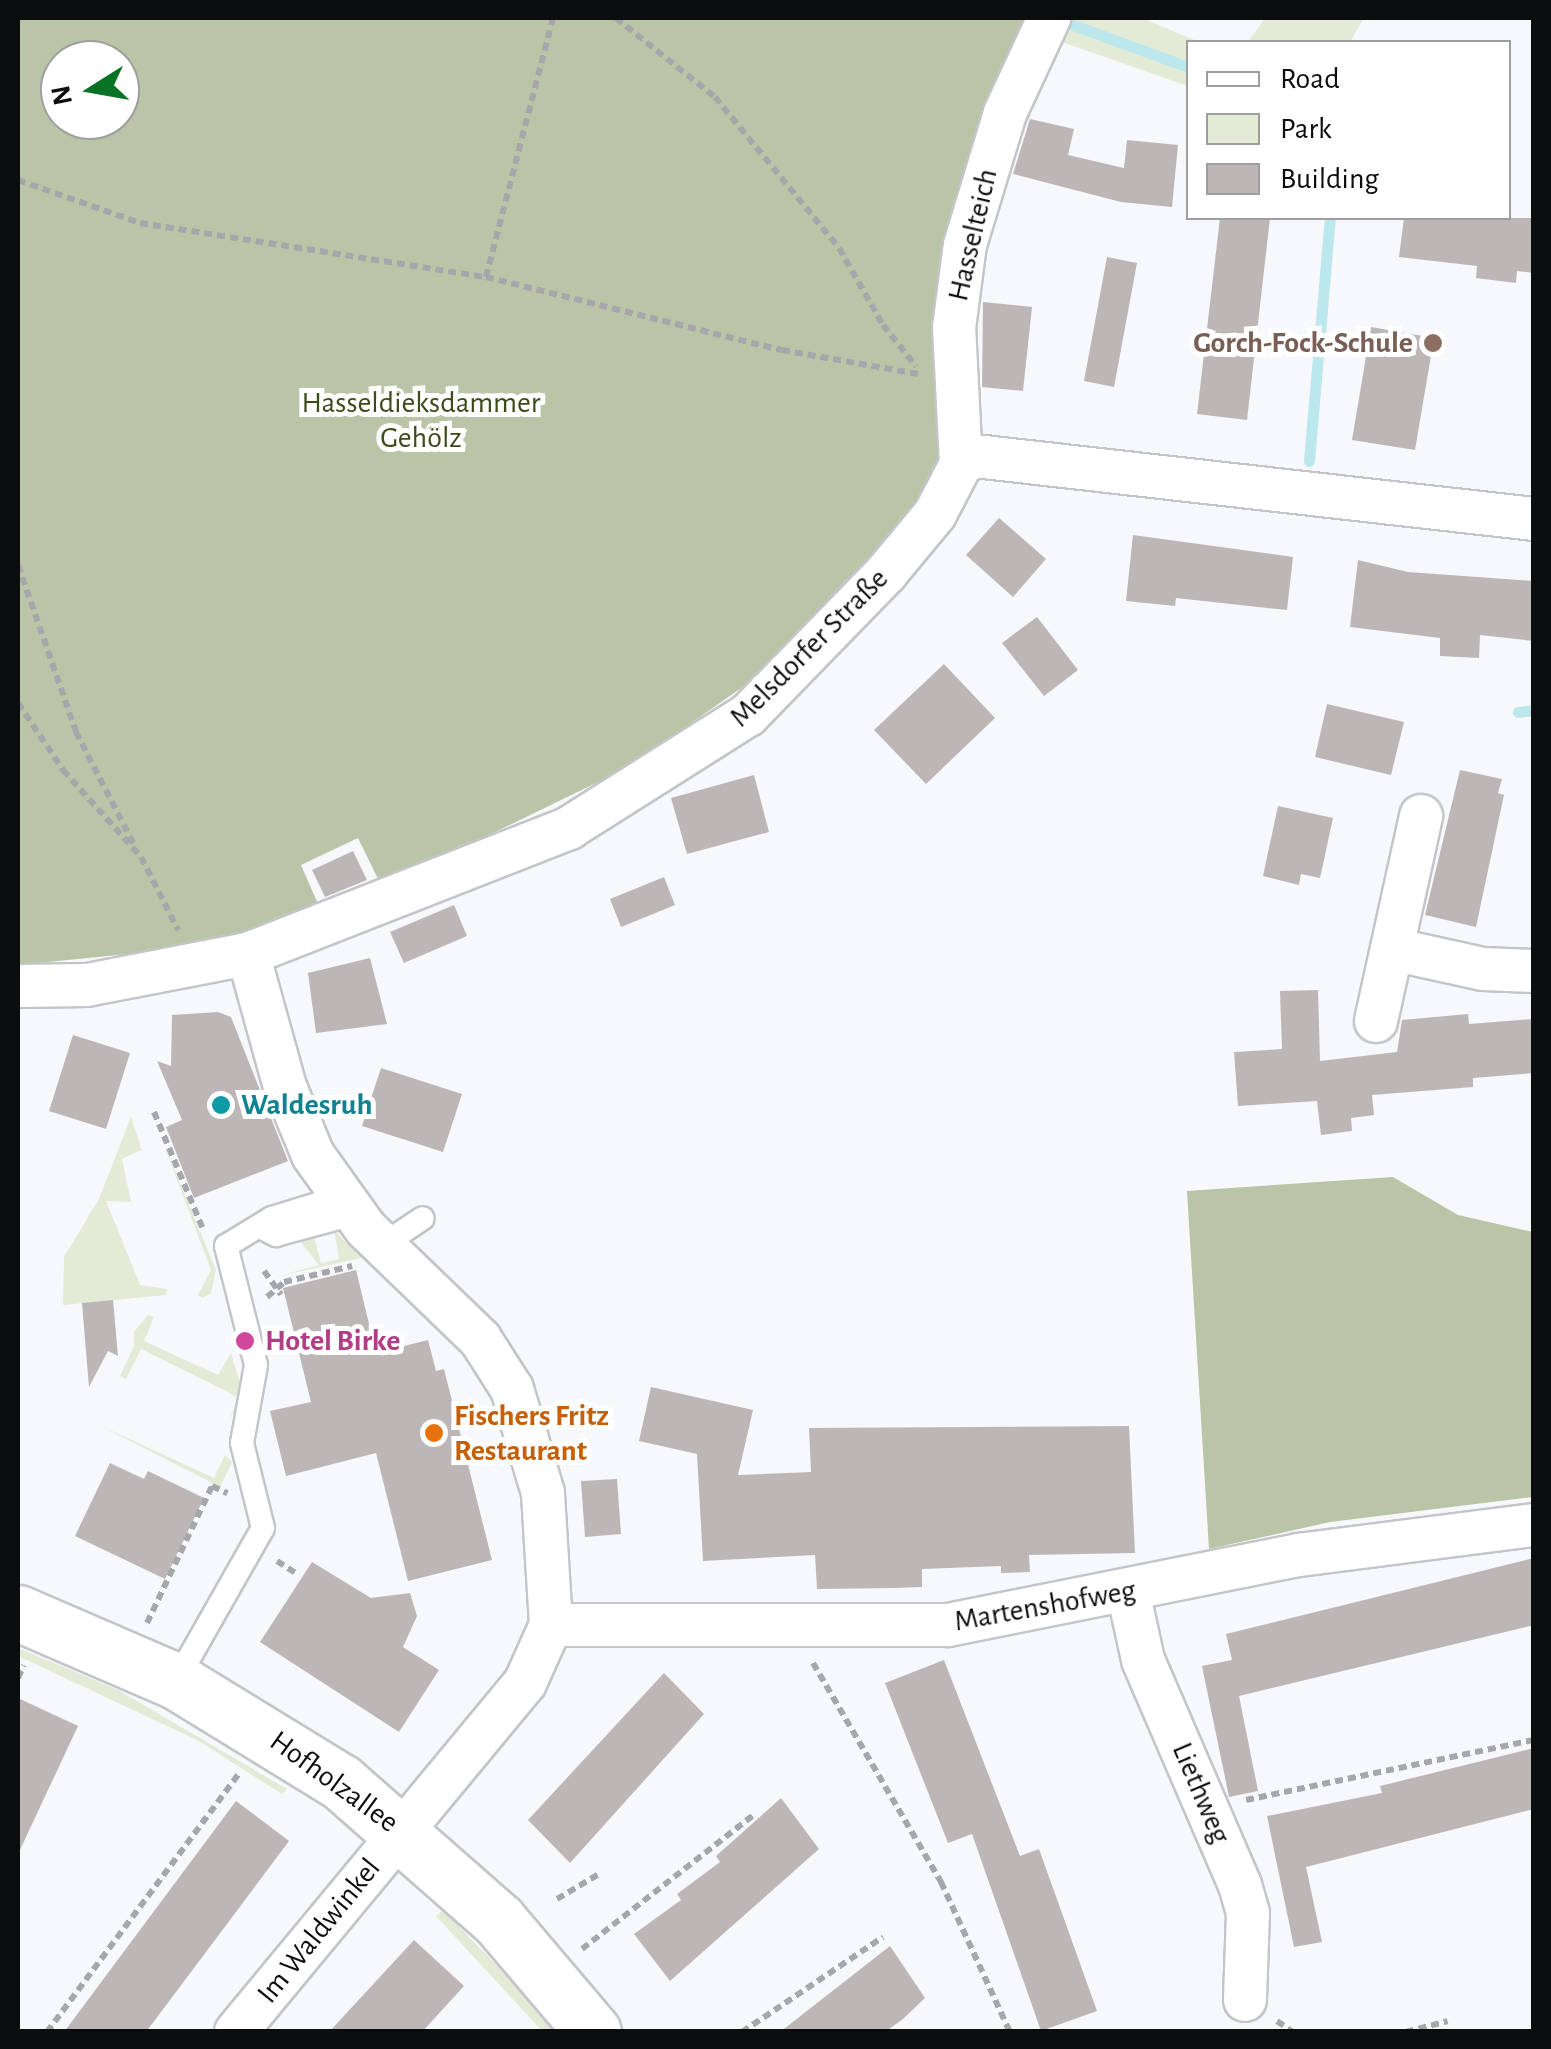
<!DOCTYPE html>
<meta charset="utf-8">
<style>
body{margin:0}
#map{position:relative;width:1551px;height:2049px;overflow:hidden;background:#f6f8fc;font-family:"Alegreya Sans",sans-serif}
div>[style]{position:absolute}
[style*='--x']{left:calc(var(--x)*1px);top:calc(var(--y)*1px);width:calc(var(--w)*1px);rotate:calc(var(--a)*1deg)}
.green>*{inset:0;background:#e3ebd6}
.forest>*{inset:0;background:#b9c5a6}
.stream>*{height:11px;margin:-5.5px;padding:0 5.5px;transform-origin:5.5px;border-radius:5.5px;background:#bce7ec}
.building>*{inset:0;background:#bcb6b6}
.path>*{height:6px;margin-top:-3px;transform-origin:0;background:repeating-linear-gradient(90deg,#a6a7aa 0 8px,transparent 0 13px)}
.roads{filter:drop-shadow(2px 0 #c3c5c9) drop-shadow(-2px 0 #c3c5c9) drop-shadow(0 2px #c3c5c9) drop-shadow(0 -2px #c3c5c9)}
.lane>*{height:22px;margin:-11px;padding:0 11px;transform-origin:11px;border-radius:11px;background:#fff}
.street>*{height:42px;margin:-21px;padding:0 21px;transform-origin:21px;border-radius:21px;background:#fff}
.secondary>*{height:55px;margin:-27.5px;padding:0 27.5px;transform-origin:27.5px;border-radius:27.5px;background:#fff}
.dots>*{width:28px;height:28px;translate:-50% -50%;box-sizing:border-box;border:5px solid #fff;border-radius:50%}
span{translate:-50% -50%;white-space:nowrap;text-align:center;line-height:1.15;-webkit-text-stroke:10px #fff;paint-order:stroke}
.street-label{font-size:30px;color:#0c0d0e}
.education-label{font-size:30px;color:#785e54;font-weight:700}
.right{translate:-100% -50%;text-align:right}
.park-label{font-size:30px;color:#3b4b19}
.culture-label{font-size:30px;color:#0d838f;font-weight:700}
.left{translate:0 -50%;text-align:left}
.hotel-label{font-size:30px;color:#b23c85;font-weight:700}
.food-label{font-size:30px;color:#c56008;font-weight:700}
.frame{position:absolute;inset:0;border:20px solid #0c0d0e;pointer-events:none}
.legend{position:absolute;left:1186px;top:40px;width:325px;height:180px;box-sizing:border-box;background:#fff;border:2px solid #9e9e9f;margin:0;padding:12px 18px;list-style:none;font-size:30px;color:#0c0d0e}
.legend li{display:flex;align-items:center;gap:20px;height:50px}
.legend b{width:50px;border:2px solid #9e9e9f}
.north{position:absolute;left:40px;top:40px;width:100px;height:100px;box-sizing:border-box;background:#fff;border:2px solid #9e9e9f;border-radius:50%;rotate:259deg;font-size:28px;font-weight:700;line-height:40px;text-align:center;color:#0c0d0e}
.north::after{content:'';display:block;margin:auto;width:35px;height:45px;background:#087325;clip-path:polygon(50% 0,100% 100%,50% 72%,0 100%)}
</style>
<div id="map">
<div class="green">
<i style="clip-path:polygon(1072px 18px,1142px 18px,1199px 42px,1188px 42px,1188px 86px,1059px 41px)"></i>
<i style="clip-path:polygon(1265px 18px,1364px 18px,1350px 42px,1248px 42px)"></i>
<i style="clip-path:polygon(131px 1117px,142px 1150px,122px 1159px,131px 1202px,106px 1201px,140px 1285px,167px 1289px,166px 1295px,63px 1305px,64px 1257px,99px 1199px)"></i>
<i style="clip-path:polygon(162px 1140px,216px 1270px,211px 1293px,203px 1298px,198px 1295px,211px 1270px)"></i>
<i style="clip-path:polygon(334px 1230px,361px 1258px,275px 1277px,319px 1265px,299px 1240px,314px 1237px,321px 1263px,339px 1259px)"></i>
<i style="clip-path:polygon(148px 1315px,154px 1317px,144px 1341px,218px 1375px,231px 1353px,243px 1393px,229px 1421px,238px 1397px,141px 1349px,126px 1379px,120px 1376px,134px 1346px,134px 1332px)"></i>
<i style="clip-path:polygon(101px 1426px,214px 1478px,225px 1455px,232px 1462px,220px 1487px)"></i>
<i style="clip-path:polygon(18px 1648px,118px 1690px,287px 1789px,282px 1794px,199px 1741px,18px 1656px)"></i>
<i style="clip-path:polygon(443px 1910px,511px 1980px,553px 2031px,542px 2031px,436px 1916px)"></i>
</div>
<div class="forest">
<i style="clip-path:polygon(evenodd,18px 18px,1031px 18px,954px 211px,939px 277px,941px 465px,875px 567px,764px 672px,627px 768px,382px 887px,358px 838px,301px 865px,322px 913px,247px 942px,18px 965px,18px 18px,60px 60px,120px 60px,120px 120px,60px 120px,60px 60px)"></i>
<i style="clip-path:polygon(1393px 1177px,1458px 1215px,1533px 1232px,1533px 1497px,1330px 1522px,1209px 1549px,1187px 1191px)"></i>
</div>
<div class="stream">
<i style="--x:1057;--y:19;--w:140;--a:20.1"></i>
<i style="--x:1309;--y:461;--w:244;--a:-85.1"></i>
<i style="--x:1518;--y:712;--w:16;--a:-7"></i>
</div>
<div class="building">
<i style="clip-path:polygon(1030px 119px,1074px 129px,1068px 155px,1124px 168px,1127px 140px,1178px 145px,1172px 207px,1121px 202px,1013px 174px)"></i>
<i style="clip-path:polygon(1220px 218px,1270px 218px,1247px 420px,1197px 414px)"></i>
<i style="clip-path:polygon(1404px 218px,1534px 218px,1534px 273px,1517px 271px,1516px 283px,1476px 278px,1477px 266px,1399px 257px)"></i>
<i style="clip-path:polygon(1107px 257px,1137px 263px,1114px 387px,1084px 381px)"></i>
<i style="clip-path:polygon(983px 302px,1032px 307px,1023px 391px,982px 387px)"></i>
<i style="clip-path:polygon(1371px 327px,1434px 338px,1415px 450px,1352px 440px)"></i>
<i style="clip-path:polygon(999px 518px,1046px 559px,1013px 597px,966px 555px)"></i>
<i style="clip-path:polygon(1133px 535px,1293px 557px,1287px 610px,1176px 598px,1175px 606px,1126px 601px)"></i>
<i style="clip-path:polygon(1358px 560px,1408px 572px,1534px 581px,1534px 641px,1480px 635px,1479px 658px,1440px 656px,1440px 638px,1350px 627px)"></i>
<i style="clip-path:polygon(1037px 617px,1078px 670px,1044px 696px,1002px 643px)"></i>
<i style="clip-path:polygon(944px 664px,995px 718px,926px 784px,874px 730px)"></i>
<i style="clip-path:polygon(1327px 704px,1404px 722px,1391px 775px,1315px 757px)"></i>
<i style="clip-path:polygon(1460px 770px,1502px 779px,1498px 793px,1504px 795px,1476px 927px,1425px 915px)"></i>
<i style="clip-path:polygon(754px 775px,769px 832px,687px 854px,671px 798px)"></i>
<i style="clip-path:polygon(1278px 806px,1333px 818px,1320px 878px,1301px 874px,1299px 885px,1263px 876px)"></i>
<i style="clip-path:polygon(353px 851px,367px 880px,325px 897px,312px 870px)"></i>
<i style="clip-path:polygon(664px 877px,675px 905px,621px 927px,610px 899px)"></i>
<i style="clip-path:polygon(454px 905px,467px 936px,404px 963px,390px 932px)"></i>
<i style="clip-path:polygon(370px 958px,387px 1024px,316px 1033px,308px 973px)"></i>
<i style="clip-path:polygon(1318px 990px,1320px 1061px,1397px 1052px,1402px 1020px,1468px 1014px,1469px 1024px,1534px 1019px,1534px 1073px,1473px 1078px,1473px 1087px,1372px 1095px,1374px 1115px,1351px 1118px,1352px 1131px,1321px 1135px,1317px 1101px,1238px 1106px,1234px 1052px,1282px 1049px,1280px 991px)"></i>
<i style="clip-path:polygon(218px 1012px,231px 1017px,288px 1161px,194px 1198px,166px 1127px,182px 1120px,157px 1061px,171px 1066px,172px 1015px)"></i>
<i style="clip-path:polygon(73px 1035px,130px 1053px,106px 1129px,49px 1111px)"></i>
<i style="clip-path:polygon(381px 1068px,462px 1094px,443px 1152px,362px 1126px)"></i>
<i style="clip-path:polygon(356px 1270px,376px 1353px,428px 1340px,436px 1371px,444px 1369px,492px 1560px,408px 1581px,376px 1453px,286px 1476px,270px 1411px,311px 1402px,283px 1288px)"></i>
<i style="clip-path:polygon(113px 1300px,118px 1356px,108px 1351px,89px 1387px,82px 1303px)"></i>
<i style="clip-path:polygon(651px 1387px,753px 1410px,738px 1475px,811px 1472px,809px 1428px,1129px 1426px,1135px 1553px,1029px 1555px,1030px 1572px,1001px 1573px,1001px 1566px,922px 1569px,922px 1587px,894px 1588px,817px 1589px,815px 1555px,703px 1561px,697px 1454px,639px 1441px)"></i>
<i style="clip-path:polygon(110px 1463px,144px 1479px,148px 1471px,204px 1498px,165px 1579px,75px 1536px)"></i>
<i style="clip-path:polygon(617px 1479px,621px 1534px,585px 1537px,581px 1481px)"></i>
<i style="clip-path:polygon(1534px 1558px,1534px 1625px,1239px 1696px,1258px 1791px,1229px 1797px,1202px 1666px,1232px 1660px,1226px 1634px)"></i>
<i style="clip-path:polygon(312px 1562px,371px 1598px,410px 1593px,417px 1616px,403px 1647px,439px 1670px,399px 1732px,260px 1642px)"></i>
<i style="clip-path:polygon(944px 1660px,1020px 1856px,1039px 1849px,1097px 2011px,1041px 2031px,972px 1834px,948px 1843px,885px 1683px)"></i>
<i style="clip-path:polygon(664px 1673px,704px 1714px,570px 1863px,528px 1820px)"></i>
<i style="clip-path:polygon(18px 1698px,78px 1726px,18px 1854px)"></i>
<i style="clip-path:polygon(1534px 1748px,1534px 1809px,1306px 1867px,1322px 1942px,1294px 1947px,1267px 1816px,1382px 1793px,1380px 1786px)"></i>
<i style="clip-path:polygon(781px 1798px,819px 1849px,670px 1981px,634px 1934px,681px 1900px,677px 1894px,720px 1862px,716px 1856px)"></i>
<i style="clip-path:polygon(236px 1801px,289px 1841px,227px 1924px,146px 2032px,64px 2032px)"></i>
<i style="clip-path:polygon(414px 1940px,464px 1986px,422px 2032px,329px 2032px)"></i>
<i style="clip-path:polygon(890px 1946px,925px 1998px,903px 2019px,885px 2032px,780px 2032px)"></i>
</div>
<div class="path">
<i style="--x:616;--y:18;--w:127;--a:38.6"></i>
<i style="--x:715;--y:97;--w:195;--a:50.6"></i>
<i style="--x:839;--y:248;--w:89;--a:60.3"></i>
<i style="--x:883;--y:325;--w:53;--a:51.2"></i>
<i style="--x:18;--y:180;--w:129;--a:19.4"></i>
<i style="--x:140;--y:223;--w:350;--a:8.9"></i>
<i style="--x:486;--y:277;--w:305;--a:13.9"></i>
<i style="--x:782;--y:350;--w:138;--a:10"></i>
<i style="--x:486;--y:277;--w:268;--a:-75.5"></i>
<i style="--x:18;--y:565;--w:177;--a:70.8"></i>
<i style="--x:76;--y:732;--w:129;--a:62.8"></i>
<i style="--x:18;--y:703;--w:81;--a:56.1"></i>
<i style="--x:63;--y:770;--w:117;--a:48.1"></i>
<i style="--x:141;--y:857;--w:82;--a:63.1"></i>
<i style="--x:154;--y:1112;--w:127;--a:67.3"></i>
<i style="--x:264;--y:1271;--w:29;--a:54"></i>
<i style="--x:267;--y:1297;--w:23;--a:-41"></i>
<i style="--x:284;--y:1282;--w:70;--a:-13.2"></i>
<i style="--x:277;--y:1561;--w:24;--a:33"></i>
<i style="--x:147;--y:1623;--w:152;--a:-64.6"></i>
<i style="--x:212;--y:1486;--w:17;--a:25"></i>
<i style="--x:813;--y:1663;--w:254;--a:59.7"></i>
<i style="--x:941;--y:1882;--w:165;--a:65.3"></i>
<i style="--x:18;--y:1678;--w:14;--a:-65"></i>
<i style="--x:1246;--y:1800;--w:294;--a:-11.8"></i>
<i style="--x:557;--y:1899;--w:49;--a:-30.8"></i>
<i style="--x:582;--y:1949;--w:219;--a:-38"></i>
<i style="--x:1277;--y:2021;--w:19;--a:35"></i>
<i style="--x:47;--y:2032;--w:324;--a:-53.4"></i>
<i style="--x:742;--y:2032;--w:170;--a:-34"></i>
<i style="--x:1406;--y:2032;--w:43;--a:-14.7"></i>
</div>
<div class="roads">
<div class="lane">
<i style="--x:262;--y:1228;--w:16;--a:27"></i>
<i style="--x:276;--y:1235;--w:81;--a:-15.1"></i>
<i style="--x:381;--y:1246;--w:50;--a:-33.7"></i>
<i style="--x:176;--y:1681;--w:176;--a:-60.4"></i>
<i style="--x:263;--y:1528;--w:88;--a:-103.9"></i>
<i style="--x:242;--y:1443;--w:79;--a:-79.8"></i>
<i style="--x:256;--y:1365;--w:123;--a:-104.1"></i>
<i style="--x:226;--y:1246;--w:54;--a:-31.3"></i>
<i style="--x:272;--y:1218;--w:71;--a:-17.2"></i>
</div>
<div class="street">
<i style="--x:961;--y:464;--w:136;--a:-92.9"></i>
<i style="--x:954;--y:328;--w:84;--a:-82.5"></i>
<i style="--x:965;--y:245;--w:138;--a:-73.1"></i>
<i style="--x:1005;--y:113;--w:105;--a:-65.1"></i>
<i style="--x:1392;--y:949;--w:93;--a:12.4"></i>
<i style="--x:1483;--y:969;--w:51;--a:2.2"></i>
<i style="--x:18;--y:986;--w:69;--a:-0.8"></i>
<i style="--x:87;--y:985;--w:164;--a:-10.9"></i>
<i style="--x:248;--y:954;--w:345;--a:-21.4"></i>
<i style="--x:569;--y:828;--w:212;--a:-32.3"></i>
<i style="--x:748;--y:715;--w:198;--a:-45.8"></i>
<i style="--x:886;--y:573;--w:77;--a:-50.3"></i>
<i style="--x:935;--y:514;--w:56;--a:-62.5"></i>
<i style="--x:961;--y:464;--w:16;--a:-30"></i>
<i style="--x:975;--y:456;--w:563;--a:6.43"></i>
<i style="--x:1376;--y:1021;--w:210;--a:-77.6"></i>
<i style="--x:1128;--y:1591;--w:71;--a:77.7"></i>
<i style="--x:1143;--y:1660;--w:245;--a:66.7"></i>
<i style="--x:1240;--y:1885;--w:29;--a:74"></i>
<i style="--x:1248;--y:1913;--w:87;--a:92"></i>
<i style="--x:551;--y:1625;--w:397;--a:0"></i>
<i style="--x:948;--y:1625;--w:358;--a:-11.3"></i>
<i style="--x:1299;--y:1555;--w:237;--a:-7.3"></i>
<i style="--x:236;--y:2032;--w:453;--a:-50.4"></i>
<i style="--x:525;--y:1683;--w:64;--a:-65.9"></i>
<i style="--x:551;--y:1625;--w:132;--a:-93.5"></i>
<i style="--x:543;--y:1493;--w:109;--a:-106.6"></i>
<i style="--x:512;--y:1389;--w:59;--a:-122.6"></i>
<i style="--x:480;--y:1339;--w:158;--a:-136"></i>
<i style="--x:366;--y:1229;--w:91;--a:-125.6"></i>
<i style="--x:313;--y:1155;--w:74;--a:-112.4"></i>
<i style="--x:285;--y:1087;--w:138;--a:-105.5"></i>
</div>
<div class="secondary">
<i style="--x:18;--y:1613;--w:172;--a:23.3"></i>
<i style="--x:176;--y:1681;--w:193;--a:31.5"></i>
<i style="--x:341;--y:1782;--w:210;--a:41.3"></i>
<i style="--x:499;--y:1921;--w:145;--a:49.7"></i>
</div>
</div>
<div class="dots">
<i style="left:1433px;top:343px;background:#8d6e63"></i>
<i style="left:221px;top:1105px;background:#0f9aa8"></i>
<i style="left:245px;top:1341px;background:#d1479c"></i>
<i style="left:434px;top:1433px;background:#e8710a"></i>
</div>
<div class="street-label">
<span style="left:973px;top:235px;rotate:-77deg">Hasselteich</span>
<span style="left:809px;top:648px;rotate:-45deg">Melsdorfer Straße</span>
<span style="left:1045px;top:1606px;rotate:-10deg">Martenshofweg</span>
<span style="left:334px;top:1782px;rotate:36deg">Hofholzallee</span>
<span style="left:1201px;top:1793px;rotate:67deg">Liethweg</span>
<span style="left:319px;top:1931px;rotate:-51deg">Im Waldwinkel</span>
</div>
<div class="education-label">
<span class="right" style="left:1413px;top:343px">Gorch-Fock-Schule</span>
</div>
<div class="park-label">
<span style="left:421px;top:420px">Hasseldieksdammer<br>Gehölz</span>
</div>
<div class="culture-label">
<span class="left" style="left:241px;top:1105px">Waldesruh</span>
</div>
<div class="hotel-label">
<span class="left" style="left:265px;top:1341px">Hotel Birke</span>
</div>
<div class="food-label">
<span class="left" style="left:454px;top:1433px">Fischers Fritz<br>Restaurant</span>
</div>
<div class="frame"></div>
<ul class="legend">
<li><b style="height:12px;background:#fff"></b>Road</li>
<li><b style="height:28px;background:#e3ebd6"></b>Park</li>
<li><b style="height:28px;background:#bcb6b6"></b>Building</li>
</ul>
<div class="north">N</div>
</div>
